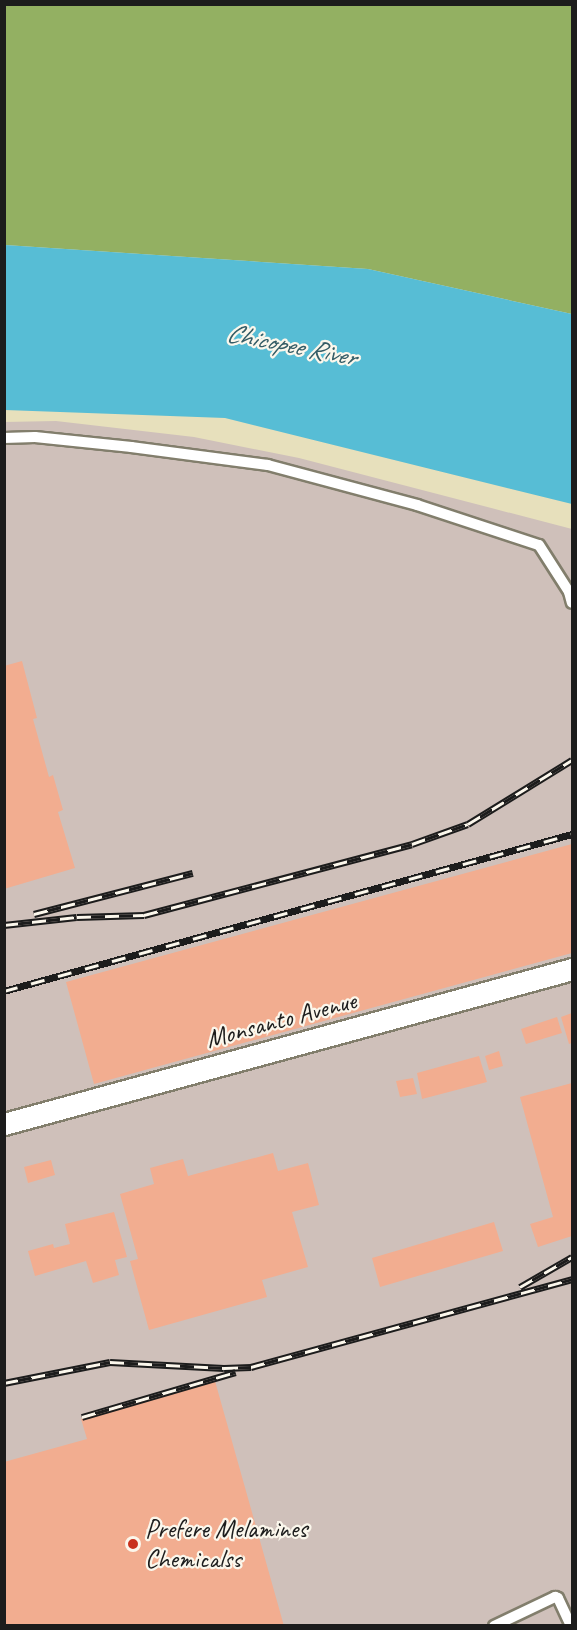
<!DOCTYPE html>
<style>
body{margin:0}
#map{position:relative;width:577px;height:1630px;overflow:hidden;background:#e7e0bc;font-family:Caveat,sans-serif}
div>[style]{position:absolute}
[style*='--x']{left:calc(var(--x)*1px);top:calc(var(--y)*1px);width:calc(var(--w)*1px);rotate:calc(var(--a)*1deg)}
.industrial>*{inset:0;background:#cfc0ba}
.forest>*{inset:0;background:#93b062}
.water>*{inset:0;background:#57bdd5}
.building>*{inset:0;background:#f2ad90}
.roads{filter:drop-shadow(2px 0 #827e6c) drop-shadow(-2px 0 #827e6c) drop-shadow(0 2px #827e6c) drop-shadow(0 -2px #827e6c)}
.lane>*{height:10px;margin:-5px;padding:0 5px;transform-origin:5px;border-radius:5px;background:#fff}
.street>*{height:21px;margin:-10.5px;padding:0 10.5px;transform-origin:10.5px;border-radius:10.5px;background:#fff}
.rail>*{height:7px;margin-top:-3.5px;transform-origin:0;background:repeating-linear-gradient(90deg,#fbf7ec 0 14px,#1c1c1c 0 28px);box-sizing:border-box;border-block:2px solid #1c1c1c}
.dots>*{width:16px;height:16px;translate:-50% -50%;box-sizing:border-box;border:3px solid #fbf7ec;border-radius:50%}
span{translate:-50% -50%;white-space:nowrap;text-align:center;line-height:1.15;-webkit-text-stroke:4.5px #fbf7ec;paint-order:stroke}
.street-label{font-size:26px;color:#1c1c1c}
.poi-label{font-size:26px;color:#1c1c1c}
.left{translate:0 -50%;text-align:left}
.water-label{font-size:27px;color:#345c66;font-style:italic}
.frame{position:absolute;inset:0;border:6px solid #1c1c1c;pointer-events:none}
</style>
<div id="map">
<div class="industrial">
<i style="clip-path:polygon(56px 421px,194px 437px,299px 458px,572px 529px,572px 1625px,5px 1625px,4px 422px)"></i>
</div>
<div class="forest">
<i style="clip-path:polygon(4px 5px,572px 5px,572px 314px,368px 269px,5px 245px)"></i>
</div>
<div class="water">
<i style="clip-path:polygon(5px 245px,368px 269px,572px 314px,572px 504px,225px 418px,5px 410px)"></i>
</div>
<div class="building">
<i style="clip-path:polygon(22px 661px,37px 718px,33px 719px,49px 777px,53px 775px,63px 810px,58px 812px,75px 868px,4px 889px,4px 666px)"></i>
<i style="clip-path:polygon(572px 844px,572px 953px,94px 1084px,66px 982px)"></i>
<i style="clip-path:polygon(572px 1013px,572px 1043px,569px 1044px,561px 1017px)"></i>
<i style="clip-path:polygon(557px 1017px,562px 1033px,526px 1044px,521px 1029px)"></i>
<i style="clip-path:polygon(499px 1051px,503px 1066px,489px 1070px,485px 1056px)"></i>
<i style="clip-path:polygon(479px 1056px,487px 1082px,422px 1099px,417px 1073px)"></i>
<i style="clip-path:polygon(413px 1078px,417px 1094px,400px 1097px,396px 1081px)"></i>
<i style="clip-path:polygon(572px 1083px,572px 1236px,538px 1247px,530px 1224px,553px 1217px,520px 1097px)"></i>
<i style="clip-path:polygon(273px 1153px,278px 1171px,308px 1163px,319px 1205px,292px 1212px,308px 1267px,262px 1280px,267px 1297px,149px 1330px,130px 1261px,138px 1259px,120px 1194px,154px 1184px,150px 1168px,183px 1159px,188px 1176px)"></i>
<i style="clip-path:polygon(51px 1160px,55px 1175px,28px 1183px,24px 1167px)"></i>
<i style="clip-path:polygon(114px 1212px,127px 1257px,115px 1260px,119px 1275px,93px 1283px,86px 1261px,35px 1276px,28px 1251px,53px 1244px,54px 1248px,70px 1244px,65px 1224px)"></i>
<i style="clip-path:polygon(494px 1222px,503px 1251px,380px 1287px,372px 1258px)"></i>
<i style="clip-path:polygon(215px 1381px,284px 1626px,4px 1626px,4px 1462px,87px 1439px,81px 1419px)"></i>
</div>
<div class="roads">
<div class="lane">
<i style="--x:4;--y:438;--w:31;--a:-2"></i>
<i style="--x:35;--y:437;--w:97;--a:5.9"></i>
<i style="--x:131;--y:447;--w:138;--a:7.5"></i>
<i style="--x:268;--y:465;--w:154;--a:15"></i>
<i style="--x:417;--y:505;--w:128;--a:18.2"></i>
<i style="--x:539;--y:545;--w:56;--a:57.4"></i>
<i style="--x:569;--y:592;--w:11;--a:75"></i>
<i style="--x:494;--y:1626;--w:68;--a:-25.4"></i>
<i style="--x:555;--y:1597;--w:3;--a:18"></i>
<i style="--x:558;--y:1598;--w:31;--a:65"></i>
</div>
<div class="street">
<i style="--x:4;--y:1124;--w:589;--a:-15.26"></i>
</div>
</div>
<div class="rail">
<i style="--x:34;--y:914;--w:164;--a:-14.5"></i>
<i style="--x:4;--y:925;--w:73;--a:-6.3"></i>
<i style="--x:77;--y:917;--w:67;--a:-1.7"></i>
<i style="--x:144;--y:915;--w:277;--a:-14.8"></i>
<i style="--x:412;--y:844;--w:59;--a:-19.7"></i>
<i style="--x:468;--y:824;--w:122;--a:-31.6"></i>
<i style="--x:4;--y:991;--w:589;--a:-15.45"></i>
<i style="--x:520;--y:1287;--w:60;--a:-30"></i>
<i style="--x:4;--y:1383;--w:108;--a:-11.2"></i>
<i style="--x:110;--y:1362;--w:114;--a:3"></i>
<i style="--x:224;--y:1368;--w:27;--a:-2"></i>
<i style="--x:251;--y:1367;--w:333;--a:-15.3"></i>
<i style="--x:82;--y:1417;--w:160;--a:-16.3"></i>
</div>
<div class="dots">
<i style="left:133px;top:1544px;background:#c8321e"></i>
</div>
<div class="street-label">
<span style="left:281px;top:1020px;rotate:-15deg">Monsanto Avenue</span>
</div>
<div class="poi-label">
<span class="left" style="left:145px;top:1544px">Prefere Melamines<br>Chemicalss</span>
</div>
<div class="water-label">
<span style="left:291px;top:345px;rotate:11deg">Chicopee River</span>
</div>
<div class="frame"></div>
</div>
